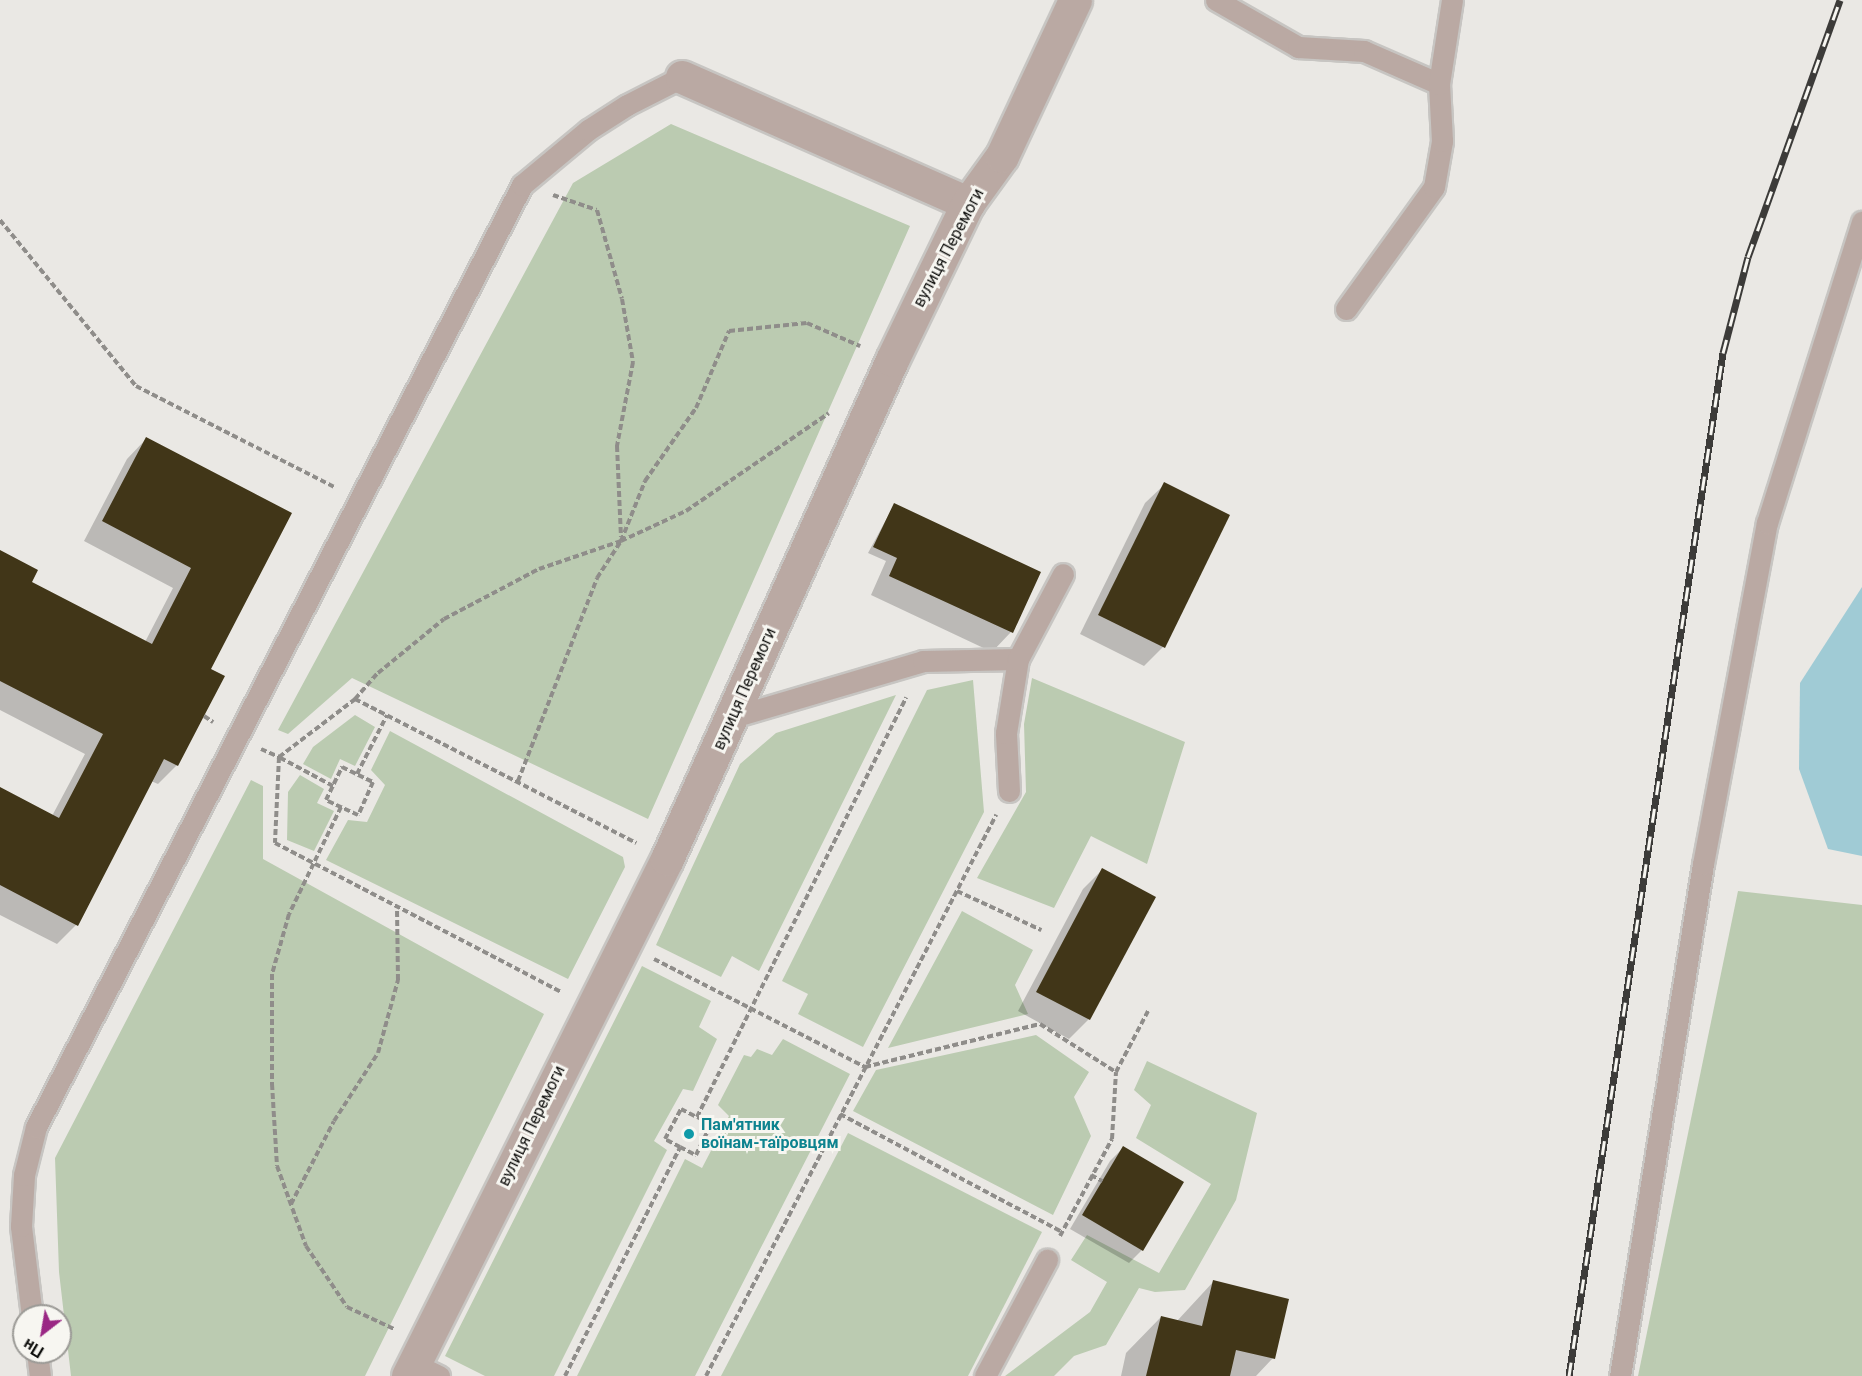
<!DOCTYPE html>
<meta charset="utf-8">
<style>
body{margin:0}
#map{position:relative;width:1862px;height:1376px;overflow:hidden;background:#eae8e4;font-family:Roboto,sans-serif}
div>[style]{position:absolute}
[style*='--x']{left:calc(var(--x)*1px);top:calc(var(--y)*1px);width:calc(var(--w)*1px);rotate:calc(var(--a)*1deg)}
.green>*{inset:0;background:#bbcbb1}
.water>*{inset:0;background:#a0cbd5}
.shadow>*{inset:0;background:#0003}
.building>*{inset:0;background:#413618}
.path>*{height:4px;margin-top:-2px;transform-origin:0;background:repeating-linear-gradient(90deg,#8f8d8a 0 6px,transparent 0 9px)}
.roads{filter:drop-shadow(2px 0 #c7c5c2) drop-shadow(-2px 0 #c7c5c2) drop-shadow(0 2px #c7c5c2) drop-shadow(0 -2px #c7c5c2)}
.lane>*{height:21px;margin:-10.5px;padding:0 10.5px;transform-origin:10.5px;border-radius:10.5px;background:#baa9a3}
.street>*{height:33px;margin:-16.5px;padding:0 16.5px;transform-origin:16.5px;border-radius:16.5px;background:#baa9a3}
.rail>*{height:7px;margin-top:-3.5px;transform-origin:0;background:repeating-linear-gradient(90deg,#f7f6f1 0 14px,#3c3b39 0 28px);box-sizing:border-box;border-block:2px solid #3c3b39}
.dots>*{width:16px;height:16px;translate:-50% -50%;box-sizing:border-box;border:3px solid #f7f6f1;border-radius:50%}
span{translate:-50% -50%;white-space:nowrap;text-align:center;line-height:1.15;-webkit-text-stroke:6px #f7f6f1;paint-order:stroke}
.street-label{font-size:16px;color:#10100e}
.culture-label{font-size:16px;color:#0d838f;font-weight:700}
.left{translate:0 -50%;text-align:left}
.north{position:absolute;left:12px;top:1304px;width:60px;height:60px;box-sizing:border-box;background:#f7f6f1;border:2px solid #9b9a96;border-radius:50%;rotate:211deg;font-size:16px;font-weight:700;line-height:24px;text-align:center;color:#10100e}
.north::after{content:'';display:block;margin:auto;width:21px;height:27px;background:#9a2784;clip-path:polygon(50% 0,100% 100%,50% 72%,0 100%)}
</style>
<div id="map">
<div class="green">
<i style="clip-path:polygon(671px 124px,910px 226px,648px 819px,352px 678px,288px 734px,278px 730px,573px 183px)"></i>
<i style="clip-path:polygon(1032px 678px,1185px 742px,1147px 864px,1091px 836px,1054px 908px,977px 878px,1026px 792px,1024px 724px)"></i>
<i style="clip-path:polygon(973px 680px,984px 812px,863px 1047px,798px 1014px,808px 994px,782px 981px,927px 690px)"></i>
<i style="clip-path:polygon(896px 695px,759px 971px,732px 956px,721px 977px,656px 945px,740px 764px,776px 733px)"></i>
<i style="clip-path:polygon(355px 715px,375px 727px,355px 766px,340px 759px,331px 779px,303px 764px,313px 747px)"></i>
<i style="clip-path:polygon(390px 731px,623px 857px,625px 867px,568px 979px,326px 860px,348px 820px,367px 822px,385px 785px,371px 770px)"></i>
<i style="clip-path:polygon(300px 775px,324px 789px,317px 803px,334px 811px,314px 851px,287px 840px,288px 792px)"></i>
<i style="clip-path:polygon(251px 780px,263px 786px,263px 859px,544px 1014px,365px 1376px,71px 1376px,59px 1272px,55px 1158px)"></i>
<i style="clip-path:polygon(1738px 891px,1862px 905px,1862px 1376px,1638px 1376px)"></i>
<i style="clip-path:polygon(962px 911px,1033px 950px,1015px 985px,1028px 1014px,888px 1048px)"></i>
<i style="clip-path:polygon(642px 966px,711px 1001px,699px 1027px,717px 1039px,693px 1091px,683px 1089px,654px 1141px,667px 1150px,554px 1376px,485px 1376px,445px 1356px)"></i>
<i style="clip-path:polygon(1036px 1035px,1089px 1072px,1074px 1097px,1091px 1136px,1053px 1215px,853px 1111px,876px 1070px)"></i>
<i style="clip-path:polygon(783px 1039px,850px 1074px,695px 1376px,577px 1376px,685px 1159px,702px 1168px,729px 1116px,718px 1105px,744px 1055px,751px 1057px,757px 1049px,772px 1055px)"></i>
<i style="clip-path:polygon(1147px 1061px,1257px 1113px,1236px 1200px,1185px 1290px,1155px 1292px,1139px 1288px,1106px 1345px,1074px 1356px,1054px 1376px,1005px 1376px,1090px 1312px,1107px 1282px,1071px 1260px,1087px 1235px,1159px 1273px,1211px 1184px,1136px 1138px,1151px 1105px,1134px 1090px)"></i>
<i style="clip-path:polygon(848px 1133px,1042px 1232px,968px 1376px,721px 1376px)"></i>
</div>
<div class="water">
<i style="clip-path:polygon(1862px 587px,1862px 856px,1828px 849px,1799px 769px,1800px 683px)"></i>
</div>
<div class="shadow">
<i style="clip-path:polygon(146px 439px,290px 514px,209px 670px,177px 765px,158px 784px,151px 781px,76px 925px,57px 944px,0 915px,0 789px,52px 816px,85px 754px,0 710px,0 552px,30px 582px,145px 642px,173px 588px,84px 541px,127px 459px)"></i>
<i style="clip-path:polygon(1165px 484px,1163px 647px,1144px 666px,1080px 634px,1145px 503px)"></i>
<i style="clip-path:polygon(894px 505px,1039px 573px,1011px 632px,992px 652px,871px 595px,886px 561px,868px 553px)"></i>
<i style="clip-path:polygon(1102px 870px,1154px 898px,1089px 1019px,1069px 1039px,1018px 1011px,1083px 889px)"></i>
<i style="clip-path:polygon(1123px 1148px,1142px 1250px,1129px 1263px,1070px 1229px,1110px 1161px)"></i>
<i style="clip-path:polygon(1214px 1281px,1273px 1358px,1256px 1376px,1121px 1376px,1126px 1353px,1161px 1317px,1177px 1321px)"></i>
</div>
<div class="building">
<i style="clip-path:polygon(146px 437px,292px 513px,211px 669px,225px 676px,204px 716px,178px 766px,164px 759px,78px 926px,0 885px,0 787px,59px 818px,103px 734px,0 681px,0 550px,38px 570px,32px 582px,152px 644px,191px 568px,102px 521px)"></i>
<i style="clip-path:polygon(1164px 482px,1230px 515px,1165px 648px,1098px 615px)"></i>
<i style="clip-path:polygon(894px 503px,1041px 572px,1013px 633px,889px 576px,897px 558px,873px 547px)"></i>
<i style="clip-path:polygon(1102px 868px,1156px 897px,1090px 1020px,1036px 992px)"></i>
<i style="clip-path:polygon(1123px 1146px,1184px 1182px,1143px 1251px,1082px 1215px)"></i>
<i style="clip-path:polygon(1213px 1280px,1289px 1299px,1275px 1359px,1236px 1350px,1230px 1376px,1146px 1376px,1161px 1316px,1202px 1326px)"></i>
</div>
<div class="path">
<i style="--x:553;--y:195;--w:46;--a:18.8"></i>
<i style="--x:597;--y:210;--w:92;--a:74.3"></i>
<i style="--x:622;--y:299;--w:64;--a:80.1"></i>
<i style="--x:633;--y:362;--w:86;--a:100.8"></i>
<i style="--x:617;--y:446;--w:91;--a:87.5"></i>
<i style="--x:0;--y:220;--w:215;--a:50.7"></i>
<i style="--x:136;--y:386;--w:222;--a:27"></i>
<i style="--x:355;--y:699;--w:35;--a:-49"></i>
<i style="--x:378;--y:673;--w:85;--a:-39.3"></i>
<i style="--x:444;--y:619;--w:107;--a:-27.8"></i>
<i style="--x:539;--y:569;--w:87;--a:-18.9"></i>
<i style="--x:621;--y:541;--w:72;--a:-24.8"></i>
<i style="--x:686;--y:511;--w:173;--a:-34.4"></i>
<i style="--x:204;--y:716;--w:11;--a:34"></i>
<i style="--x:261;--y:749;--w:20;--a:24"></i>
<i style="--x:279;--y:757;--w:86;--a:92.7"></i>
<i style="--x:275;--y:843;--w:322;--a:27.5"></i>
<i style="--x:342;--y:767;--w:34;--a:26"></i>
<i style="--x:373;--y:782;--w:36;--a:114"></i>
<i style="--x:358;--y:815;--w:35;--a:-155"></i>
<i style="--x:326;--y:800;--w:37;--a:-64"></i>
<i style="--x:357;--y:774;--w:66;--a:-63"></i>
<i style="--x:518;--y:781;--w:218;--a:-68.7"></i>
<i style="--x:597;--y:578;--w:44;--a:-57"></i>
<i style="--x:621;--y:541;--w:65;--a:-68.2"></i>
<i style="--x:645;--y:481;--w:89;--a:-55.1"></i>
<i style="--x:696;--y:408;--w:84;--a:-66.8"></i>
<i style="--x:729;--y:331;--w:78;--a:-5.9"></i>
<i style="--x:807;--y:323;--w:58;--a:23.5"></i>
<i style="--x:333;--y:786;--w:61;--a:-151.8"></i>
<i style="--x:279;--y:757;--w:96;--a:-37.3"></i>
<i style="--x:355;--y:699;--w:316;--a:27.1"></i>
<i style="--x:341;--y:807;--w:119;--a:115.9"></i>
<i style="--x:289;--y:914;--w:62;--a:105.8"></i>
<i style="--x:272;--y:974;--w:110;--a:90"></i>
<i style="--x:272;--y:1084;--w:82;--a:86.5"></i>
<i style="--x:277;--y:1166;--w:85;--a:70.1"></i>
<i style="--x:306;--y:1246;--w:73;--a:56.1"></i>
<i style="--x:347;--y:1307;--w:52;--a:25.1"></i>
<i style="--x:957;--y:891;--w:93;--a:24.9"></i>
<i style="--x:654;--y:959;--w:237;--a:27.1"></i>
<i style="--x:865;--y:1067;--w:180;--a:-13.8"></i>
<i style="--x:1040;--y:1024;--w:90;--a:32.3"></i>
<i style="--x:840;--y:1114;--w:251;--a:28"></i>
<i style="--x:680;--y:1147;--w:18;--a:27"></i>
<i style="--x:696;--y:1155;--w:34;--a:-64"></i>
<i style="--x:711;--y:1124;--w:16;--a:-153"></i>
<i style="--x:1091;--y:1175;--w:13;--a:29"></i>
<i style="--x:291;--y:1204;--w:93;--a:-62.6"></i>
<i style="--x:334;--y:1121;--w:81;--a:-57.1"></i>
<i style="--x:378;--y:1053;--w:76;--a:-74.7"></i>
<i style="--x:398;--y:980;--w:73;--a:-90.8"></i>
<i style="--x:1060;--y:1236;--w:110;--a:-61.8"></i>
<i style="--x:1112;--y:1139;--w:67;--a:-86.6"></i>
<i style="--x:1116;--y:1072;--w:69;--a:-62.3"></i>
<i style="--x:565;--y:1376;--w:256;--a:-63.3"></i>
<i style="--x:680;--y:1147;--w:17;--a:-152"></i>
<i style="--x:665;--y:1139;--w:34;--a:-62"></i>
<i style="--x:681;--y:1109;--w:18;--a:27"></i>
<i style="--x:697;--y:1117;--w:469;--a:-63.5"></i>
<i style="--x:706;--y:1376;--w:632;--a:-62.66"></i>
</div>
<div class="roads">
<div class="lane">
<i style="--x:1216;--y:0;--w:95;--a:29.8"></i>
<i style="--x:1298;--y:47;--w:66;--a:3.5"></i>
<i style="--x:1364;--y:51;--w:82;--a:23.7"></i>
<i style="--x:1346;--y:309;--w:150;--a:-54.2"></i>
<i style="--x:1434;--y:187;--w:47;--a:-80.1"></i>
<i style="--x:1442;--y:141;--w:57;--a:-93"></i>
<i style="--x:1439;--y:84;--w:85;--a:-81.2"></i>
<i style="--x:733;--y:717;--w:198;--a:-16.4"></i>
<i style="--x:923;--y:661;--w:95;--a:-1.2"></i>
<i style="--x:1009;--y:791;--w:58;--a:-93"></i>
<i style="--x:1006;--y:733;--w:75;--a:-80.8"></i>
<i style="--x:1018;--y:659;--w:96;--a:-62.1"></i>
<i style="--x:32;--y:1316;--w:91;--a:-97"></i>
<i style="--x:21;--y:1226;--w:51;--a:-86.6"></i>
<i style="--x:24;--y:1175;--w:49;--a:-76"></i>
<i style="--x:36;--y:1127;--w:1060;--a:-62.71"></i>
<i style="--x:522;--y:185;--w:86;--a:-39.8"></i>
<i style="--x:588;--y:130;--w:46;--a:-32.7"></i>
<i style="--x:627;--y:105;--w:62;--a:-27"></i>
<i style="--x:37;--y:1352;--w:24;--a:83"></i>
<i style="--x:414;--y:1364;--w:28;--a:26"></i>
<i style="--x:985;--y:1376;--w:132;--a:-61.9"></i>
<i style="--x:1620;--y:1376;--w:519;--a:-80.79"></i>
<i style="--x:1703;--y:864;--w:347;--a:-79.4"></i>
<i style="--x:1767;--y:523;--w:316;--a:-72.5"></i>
</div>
<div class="street">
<i style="--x:682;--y:77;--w:313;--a:23.8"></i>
<i style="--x:408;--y:1376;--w:578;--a:-63.39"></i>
<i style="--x:667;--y:859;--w:547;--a:-65.73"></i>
<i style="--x:892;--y:360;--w:174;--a:-64.2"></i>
<i style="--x:968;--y:203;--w:58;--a:-54.1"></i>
<i style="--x:1002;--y:156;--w:172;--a:-64.9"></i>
</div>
</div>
<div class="rail">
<i style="--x:1569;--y:1376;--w:1035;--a:-81.44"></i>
<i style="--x:1723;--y:353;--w:99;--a:-75.4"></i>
<i style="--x:1748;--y:257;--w:273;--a:-70.3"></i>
</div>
<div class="dots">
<i style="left:689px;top:1134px;background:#0f9aa8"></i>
</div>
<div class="street-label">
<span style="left:949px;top:248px;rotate:-62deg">вулиця Перемоги</span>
<span style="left:745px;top:689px;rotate:-66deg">вулиця Перемоги</span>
<span style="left:532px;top:1126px;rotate:-64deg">вулиця Перемоги</span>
</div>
<div class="culture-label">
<span class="left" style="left:701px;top:1134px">Пам'ятник<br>воїнам-таїровцям</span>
</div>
<div class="north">Пн</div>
</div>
